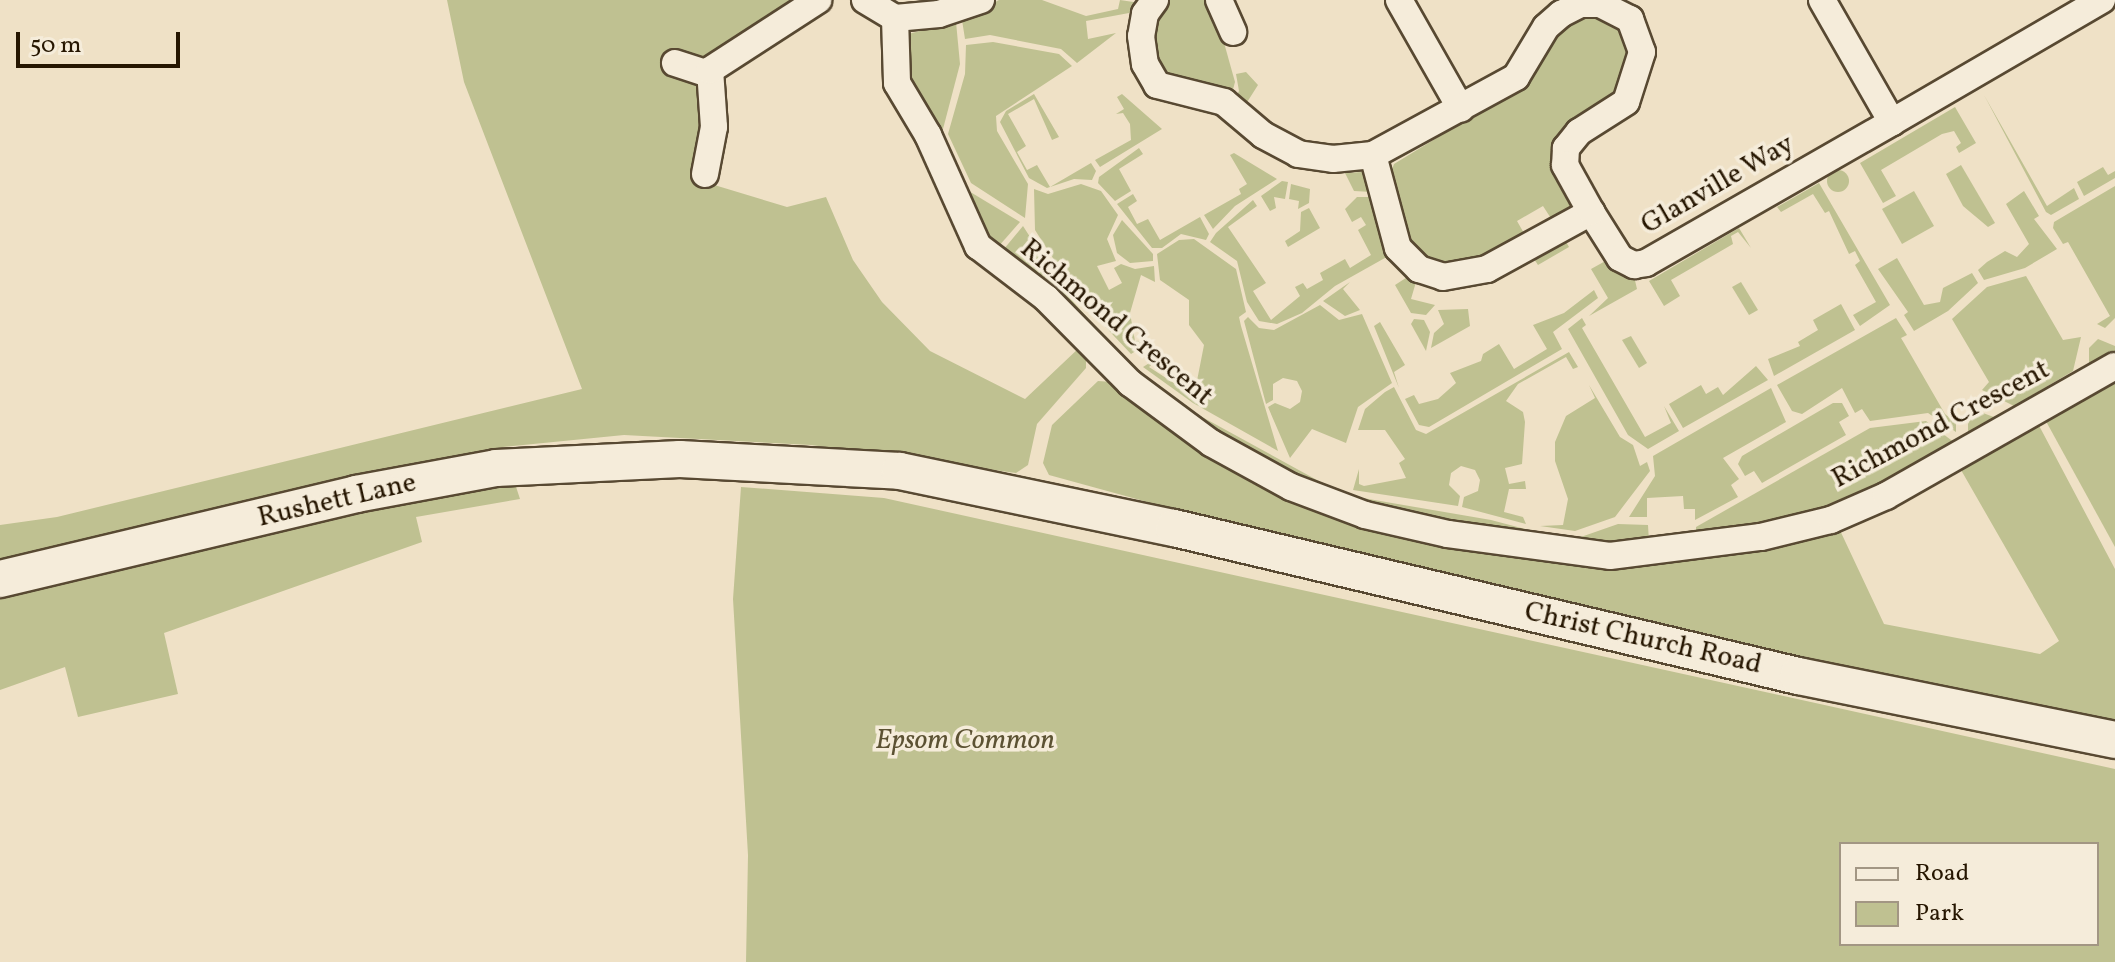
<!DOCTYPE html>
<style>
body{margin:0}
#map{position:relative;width:2115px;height:962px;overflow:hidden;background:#efe1c6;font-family:Vollkorn,serif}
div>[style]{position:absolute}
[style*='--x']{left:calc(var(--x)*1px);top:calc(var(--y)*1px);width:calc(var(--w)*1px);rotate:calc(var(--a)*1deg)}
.green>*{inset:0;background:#bfc191}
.round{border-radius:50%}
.roads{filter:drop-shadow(2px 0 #584932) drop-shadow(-2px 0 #584932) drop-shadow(0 2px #584932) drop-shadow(0 -2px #584932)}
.minor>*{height:26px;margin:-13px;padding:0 13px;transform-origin:13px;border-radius:13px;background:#f5ecda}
.secondary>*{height:36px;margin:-18px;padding:0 18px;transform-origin:18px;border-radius:18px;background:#f5ecda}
span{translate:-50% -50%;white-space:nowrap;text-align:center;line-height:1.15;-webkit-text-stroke:7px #f5ecda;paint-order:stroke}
.street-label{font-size:28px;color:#261601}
.park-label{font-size:28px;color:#5c5233;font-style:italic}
.legend{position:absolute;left:1839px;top:842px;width:260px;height:104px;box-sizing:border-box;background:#f5ecda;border:2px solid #a29683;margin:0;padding:10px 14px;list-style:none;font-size:24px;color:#261601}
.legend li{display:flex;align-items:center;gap:16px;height:40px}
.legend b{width:40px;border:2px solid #a29683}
.scale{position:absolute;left:16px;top:32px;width:164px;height:36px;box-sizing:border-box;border:4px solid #261601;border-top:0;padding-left:10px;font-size:24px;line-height:28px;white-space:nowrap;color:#261601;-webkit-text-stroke:6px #f5ecda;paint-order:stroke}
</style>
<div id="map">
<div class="green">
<i style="clip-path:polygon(447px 0,796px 0,695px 82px,700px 86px,711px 184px,787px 207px,826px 197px,853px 260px,882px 302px,930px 351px,1025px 399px,1080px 347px,1086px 356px,1086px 368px,1037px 424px,1028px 465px,1016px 473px,811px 445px,624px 435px,503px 447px,520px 499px,416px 517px,422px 542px,164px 633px,178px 694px,78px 717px,65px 667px,0 690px,0 525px,57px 517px,582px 389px,464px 82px)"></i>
<i style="clip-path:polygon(999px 0,1042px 0,1086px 16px,1118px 9px,1120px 0,1140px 3px,1129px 13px,1086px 21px,1088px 39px,1116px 33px,1077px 63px,1061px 49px,990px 35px,965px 39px,962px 20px)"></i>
<i style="clip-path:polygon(1168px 0,1205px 0,1214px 7px,1235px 82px,1231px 97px,1168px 79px,1156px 63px,1150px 28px)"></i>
<i style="clip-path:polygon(1586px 13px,1617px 20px,1633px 42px,1623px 90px,1572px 127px,1573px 208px,1554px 223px,1543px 206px,1517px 221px,1525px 235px,1476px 260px,1442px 266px,1412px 251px,1391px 172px,1394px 164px,1530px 81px,1555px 31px)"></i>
<i style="clip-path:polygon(956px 22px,960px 64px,943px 129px,909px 83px,908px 34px)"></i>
<i style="clip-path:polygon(993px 42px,1059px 54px,1072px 66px,996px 116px,997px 131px,1028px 184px,1025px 218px,971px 183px,948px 134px,965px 74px,966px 45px)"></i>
<i style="clip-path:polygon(1246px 72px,1258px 85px,1244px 107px,1235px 99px,1239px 91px,1236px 74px)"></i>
<i style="clip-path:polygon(1034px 94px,1059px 137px,1052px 140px,1034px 99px,1008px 114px,1026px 146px,1017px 152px,1027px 170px,1037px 165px,1050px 187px,1091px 163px,1096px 171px,1092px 180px,1074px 179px,1047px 188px,1029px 178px,1000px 122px,1006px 111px)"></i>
<i style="clip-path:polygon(1122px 94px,1162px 129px,1100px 167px,1095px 160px,1131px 140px,1130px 124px,1123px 113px,1116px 114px,1124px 109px,1117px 97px)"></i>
<i style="clip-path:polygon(1984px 95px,2047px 206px,2074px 188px,2079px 199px,2051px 215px,2046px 212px)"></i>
<i style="clip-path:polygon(1955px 107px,1976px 143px,1959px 153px,1956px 147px,1961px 143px,1954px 131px,1942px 134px,1881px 170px,1896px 196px,1883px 203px,1860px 163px)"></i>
<i style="clip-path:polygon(1139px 148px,1143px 154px,1119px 169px,1131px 191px,1115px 201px,1098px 183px,1099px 177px)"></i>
<i style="clip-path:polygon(1234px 153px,1277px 179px,1235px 206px,1213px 229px,1204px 215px,1241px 194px,1239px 189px,1247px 184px,1230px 155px)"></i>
<i style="clip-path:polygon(1961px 165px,1995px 223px,1988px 227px,1963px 206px,1946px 174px)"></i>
<i style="clip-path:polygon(2103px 167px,2108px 175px,2115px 171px,2115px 178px,2084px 196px,2077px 182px)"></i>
<i class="round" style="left:1827px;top:170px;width:22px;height:22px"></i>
<i style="clip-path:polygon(1362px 172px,1366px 175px,1372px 192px,1354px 191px,1345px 173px)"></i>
<i style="clip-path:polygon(1282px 181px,1288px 182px,1285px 199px,1274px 197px,1276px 208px,1270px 211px,1261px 196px)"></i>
<i style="clip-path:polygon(1819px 183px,1890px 305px,1860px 326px,1853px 315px,1876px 302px,1855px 265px,1860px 261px,1855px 251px,1849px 254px,1829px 211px,1825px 213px,1813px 194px,1781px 212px,1777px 207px)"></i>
<i style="clip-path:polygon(1081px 184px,1101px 191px,1118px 215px,1107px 239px,1116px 261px,1097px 266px,1109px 290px,1122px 283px,1114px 268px,1121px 264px,1135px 269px,1154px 266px,1155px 282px,1141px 275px,1130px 313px,1135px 341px,1153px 340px,1131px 354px,1079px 299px,1035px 230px,1034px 189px,1048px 194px)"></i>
<i style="clip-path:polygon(1291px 184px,1310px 189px,1309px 203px,1298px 209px,1299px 201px,1289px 199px)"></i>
<i style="clip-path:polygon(2115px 186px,2115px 318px,2105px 328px,2097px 324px,2110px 316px,2068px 242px,2063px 244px,2053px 228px,2054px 222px)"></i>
<i style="clip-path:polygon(967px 190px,1020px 222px,998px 247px,994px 248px,963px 198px)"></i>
<i style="clip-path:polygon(1914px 191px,1934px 226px,1902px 244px,1882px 209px)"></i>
<i style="clip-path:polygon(2024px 191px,2039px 216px,2034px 219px,2057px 249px,2025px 268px,1984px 280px,1978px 270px,1987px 262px,2005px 251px,2017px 257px,2029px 244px,2006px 204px)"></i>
<i style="clip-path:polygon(1133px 194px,1137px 201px,1128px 207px,1137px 224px,1148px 219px,1160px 240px,1200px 217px,1209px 234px,1206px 240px,1181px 234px,1162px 248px,1152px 248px,1117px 204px)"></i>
<i style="clip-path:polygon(1357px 197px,1372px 197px,1380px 235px,1392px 254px,1335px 286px,1302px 313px,1277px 324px,1259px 321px,1247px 302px,1237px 261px,1210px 242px,1216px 233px,1253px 200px,1257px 206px,1228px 227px,1266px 283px,1253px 291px,1271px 320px,1300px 296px,1295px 287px,1303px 283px,1307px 289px,1323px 280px,1320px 273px,1345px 259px,1350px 268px,1371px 255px,1358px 230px,1366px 225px,1361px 217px,1352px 222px,1345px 209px)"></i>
<i style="clip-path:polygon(1309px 208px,1320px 228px,1288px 247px,1285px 241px,1300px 231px,1301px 212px)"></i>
<i style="clip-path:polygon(1122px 220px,1153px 254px,1153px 261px,1130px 263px,1117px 253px,1113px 235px)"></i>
<i style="clip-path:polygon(1023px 226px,1068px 296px,1123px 357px,1115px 358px,999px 255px)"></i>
<i style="clip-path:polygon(1739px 228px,1751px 248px,1738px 232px,1731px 236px,1733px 244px,1671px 280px,1680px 296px,1664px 306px,1649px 281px)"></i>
<i style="clip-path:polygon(1564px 238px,1569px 247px,1538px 265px,1532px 256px)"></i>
<i style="clip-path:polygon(1194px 239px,1236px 269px,1246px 312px,1239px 317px,1241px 326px,1278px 451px,1193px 403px,1143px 367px,1162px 355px,1149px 367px,1194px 396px,1204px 345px,1189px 325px,1189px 300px,1160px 280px,1157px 254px,1179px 240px)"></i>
<i style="clip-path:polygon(1897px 258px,1924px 305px,1940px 302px,1943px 288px,1972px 273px,1978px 283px,1948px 311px,1914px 331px,1904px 315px,1908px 312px,1878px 269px)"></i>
<i style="clip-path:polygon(1609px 259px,1633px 272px,1637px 289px,1589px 316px,1608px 298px,1591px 269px)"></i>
<i style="clip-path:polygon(1412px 274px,1416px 282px,1411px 299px,1435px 305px,1426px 315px,1411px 313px,1395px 285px)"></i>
<i style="clip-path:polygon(2026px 276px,2063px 340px,2081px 337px,2073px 371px,2014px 406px,1982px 390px,1989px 382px,1952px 319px,1987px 287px)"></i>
<i style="clip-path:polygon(1350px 282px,1343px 289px,1360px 310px,1345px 316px,1323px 301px)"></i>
<i style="clip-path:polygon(1741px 282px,1758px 310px,1749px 315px,1732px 287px)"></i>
<i style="clip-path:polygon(1594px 290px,1598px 298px,1553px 332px,1562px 349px,1429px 427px,1419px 425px,1405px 399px,1414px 395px,1419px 404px,1438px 399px,1456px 383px,1450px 373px,1481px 361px,1483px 354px,1499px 344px,1514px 369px,1547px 349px,1533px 325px,1564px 313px)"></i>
<i style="clip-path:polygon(1841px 304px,1855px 330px,1774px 376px,1768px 359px,1800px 346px,1798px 342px,1818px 330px,1813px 320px)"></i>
<i style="clip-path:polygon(1320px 305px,1339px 320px,1362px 314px,1392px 383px,1358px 407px,1346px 443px,1312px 429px,1290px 458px,1268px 407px,1275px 403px,1290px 409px,1300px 402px,1302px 391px,1297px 381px,1283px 378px,1273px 384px,1273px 400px,1266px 404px,1244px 321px,1248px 317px,1259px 328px,1274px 330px)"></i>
<i style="clip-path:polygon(1468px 309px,1470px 326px,1431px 348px,1434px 333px,1444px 324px,1438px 310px)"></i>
<i style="clip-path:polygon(1582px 318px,1586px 325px,1582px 328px,1645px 437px,1671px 423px,1664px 406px,1679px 431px,1648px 449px,1628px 435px,1568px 329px)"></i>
<i style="clip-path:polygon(1896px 318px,1907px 335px,1901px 338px,1904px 343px,1945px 414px,1956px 423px,1956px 432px,1928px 413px,1870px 421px,1862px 409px,1855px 413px,1842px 388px,1802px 414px,1792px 411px,1777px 385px)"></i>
<i style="clip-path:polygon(1414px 319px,1424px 320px,1430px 332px,1426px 351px,1411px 324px)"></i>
<i style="clip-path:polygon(1380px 322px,1405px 365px,1394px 372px,1399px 388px,1374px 326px)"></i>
<i style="clip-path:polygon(1631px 336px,1647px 363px,1639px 368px,1622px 340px)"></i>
<i style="clip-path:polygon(2098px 339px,2115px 346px,2115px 355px,2089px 368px,2089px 348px)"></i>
<i style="clip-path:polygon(1569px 352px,1578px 367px,1573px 369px,1566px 357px,1518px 384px,1506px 401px,1523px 412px,1525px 422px,1522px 464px,1505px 468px,1509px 484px,1525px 481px,1526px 489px,1509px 489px,1504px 512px,1523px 517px,1526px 524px,1462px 507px,1464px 497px,1478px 491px,1480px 480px,1475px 470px,1461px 466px,1451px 473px,1449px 485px,1460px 496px,1458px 506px,1353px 490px,1359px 469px,1359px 484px,1364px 486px,1406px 478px,1399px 463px,1405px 459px,1385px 430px,1358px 430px,1365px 409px,1385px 392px,1394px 387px,1416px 430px,1426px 434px)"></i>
<i style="clip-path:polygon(1756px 366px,1768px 380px,1683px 428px,1669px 404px,1701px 385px,1706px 394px,1718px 387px,1723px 395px)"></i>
<i style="clip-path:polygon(2115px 371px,2115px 547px,2042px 414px)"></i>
<i style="clip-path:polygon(1141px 374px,1193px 412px,1337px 491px,1264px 463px,1140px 381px)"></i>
<i style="clip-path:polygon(1098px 381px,1112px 382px,1247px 471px,1251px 483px,1285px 496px,1523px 553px,1837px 524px,1884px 624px,2040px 654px,2059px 641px,1957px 463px,2035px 418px,2115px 569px,2115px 729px,1377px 565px,1049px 475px,1043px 463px,1052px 425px)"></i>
<i style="clip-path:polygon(1589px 385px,1620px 437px,1633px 445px,1640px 466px,1647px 462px,1650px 471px,1615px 517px,1575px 531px,1540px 526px,1563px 525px,1568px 499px,1555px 461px,1555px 442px,1566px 416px,1595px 398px)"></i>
<i style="clip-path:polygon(1771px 388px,1786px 422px,1723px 458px,1739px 479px,1731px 485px,1738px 497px,1695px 520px,1695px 509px,1684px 509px,1683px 496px,1647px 498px,1647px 517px,1629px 517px,1655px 476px,1653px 456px)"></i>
<i style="clip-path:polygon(1833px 403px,1842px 403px,1849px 416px,1839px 422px,1846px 435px,1762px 483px,1754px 471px,1745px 476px,1738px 464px,1742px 456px)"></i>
<i style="clip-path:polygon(1975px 410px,1999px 419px,1968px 437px,1968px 424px)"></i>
<i style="clip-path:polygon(1926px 421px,1955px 443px,1899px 481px,1811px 513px,1696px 540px,1696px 527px,1870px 428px)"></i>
<i style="clip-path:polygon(evenodd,741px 487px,884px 498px,2115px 769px,2115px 962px,746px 962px,748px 855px,733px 599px,741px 487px,1841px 844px,2097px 844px,2097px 944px,1841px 944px,1841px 844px)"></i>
<i style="clip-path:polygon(1351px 496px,1491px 520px,1525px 529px,1523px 541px,1426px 524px)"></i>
<i style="clip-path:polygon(1618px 524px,1648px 525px,1649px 542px,1660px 546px,1537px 544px,1538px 533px,1578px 538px)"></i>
</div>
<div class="roads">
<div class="minor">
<i style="--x:865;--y:0;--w:35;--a:31"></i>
<i style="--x:981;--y:0;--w:44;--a:161.6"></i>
<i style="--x:939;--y:14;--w:44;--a:174.8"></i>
<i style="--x:895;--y:18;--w:65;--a:88.2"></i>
<i style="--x:897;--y:83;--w:61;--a:59.2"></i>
<i style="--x:928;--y:135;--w:122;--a:65.8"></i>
<i style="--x:978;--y:246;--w:86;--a:37.4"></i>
<i style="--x:1046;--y:298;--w:120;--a:45.3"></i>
<i style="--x:1130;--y:383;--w:101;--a:36.5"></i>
<i style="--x:1211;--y:443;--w:91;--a:28.8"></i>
<i style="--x:1291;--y:487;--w:79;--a:20.7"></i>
<i style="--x:1365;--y:515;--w:85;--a:12.9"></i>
<i style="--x:1448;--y:534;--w:163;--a:7.7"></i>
<i style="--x:1610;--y:556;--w:152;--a:-7.2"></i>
<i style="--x:1761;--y:537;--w:72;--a:-13.7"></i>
<i style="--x:1831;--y:520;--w:60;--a:-23.6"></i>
<i style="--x:1886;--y:496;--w:263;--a:-29.6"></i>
<i style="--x:1155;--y:0;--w:17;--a:126"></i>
<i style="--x:1145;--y:14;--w:22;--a:100"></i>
<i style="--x:1141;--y:36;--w:28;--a:82"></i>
<i style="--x:1145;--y:64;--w:24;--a:60"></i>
<i style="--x:1157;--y:85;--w:69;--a:14.2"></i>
<i style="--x:1224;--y:102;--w:51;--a:40.2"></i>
<i style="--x:1263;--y:135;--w:40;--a:28"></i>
<i style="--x:1298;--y:154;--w:35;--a:8"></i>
<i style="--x:1333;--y:159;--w:40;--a:-5.7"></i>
<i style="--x:1373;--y:155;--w:96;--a:75"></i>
<i style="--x:1398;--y:248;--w:30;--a:45"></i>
<i style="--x:1419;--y:269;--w:25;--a:18"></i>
<i style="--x:1443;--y:277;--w:45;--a:-10.3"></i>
<i style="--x:1487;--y:269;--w:119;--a:-28.7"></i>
<i style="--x:1591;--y:212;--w:54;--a:57.8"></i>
<i style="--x:1620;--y:258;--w:16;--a:27"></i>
<i style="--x:1634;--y:265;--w:12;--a:-9"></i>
<i style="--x:1646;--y:263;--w:284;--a:-29.8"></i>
<i style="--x:1219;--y:0;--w:35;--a:66"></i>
<i style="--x:1399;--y:0;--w:125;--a:60.4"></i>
<i style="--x:1822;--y:0;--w:141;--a:60.2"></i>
<i style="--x:1892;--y:122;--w:243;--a:-30.2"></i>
<i style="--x:675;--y:63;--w:35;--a:18"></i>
<i style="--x:1373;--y:155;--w:163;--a:-28.6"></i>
<i style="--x:1516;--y:77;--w:58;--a:-59"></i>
<i style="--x:1546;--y:27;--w:20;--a:-41"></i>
<i style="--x:1561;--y:14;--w:22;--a:-27"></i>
<i style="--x:1581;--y:4;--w:19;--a:0"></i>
<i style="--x:1600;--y:4;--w:34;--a:27"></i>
<i style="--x:1630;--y:19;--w:35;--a:70"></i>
<i style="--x:1642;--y:52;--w:52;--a:107.7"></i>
<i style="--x:1626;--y:102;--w:56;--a:147.4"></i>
<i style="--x:1579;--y:132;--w:21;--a:129"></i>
<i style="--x:1566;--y:148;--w:17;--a:93"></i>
<i style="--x:1565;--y:165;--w:54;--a:61"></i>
<i style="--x:705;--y:174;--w:48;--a:-79.2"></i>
<i style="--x:714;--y:127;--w:57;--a:-94"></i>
<i style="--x:710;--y:70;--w:129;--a:-32.9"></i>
</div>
<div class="secondary">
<i style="--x:0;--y:579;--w:366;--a:-13.4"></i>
<i style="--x:356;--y:494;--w:142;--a:-10.5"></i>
<i style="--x:496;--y:468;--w:184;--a:-2.8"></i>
<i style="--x:680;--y:459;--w:220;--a:3.1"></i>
<i style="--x:900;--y:471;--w:280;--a:11.8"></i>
<i style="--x:1174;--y:528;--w:641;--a:13.34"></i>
<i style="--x:1798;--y:676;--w:323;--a:11.4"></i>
</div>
</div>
<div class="street-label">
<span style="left:1718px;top:185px;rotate:-30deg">Glanville Way</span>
<span style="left:1116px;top:323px;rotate:40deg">Richmond Crescent</span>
<span style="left:1941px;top:425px;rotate:-28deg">Richmond Crescent</span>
<span style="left:337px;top:501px;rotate:-13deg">Rushett Lane</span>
<span style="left:1643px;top:639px;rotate:13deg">Christ Church Road</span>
</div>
<div class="park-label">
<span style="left:965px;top:741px">Epsom Common</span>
</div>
<ul class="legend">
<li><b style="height:10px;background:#f5ecda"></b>Road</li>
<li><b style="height:22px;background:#bfc191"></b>Park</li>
</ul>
<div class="scale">50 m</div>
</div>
